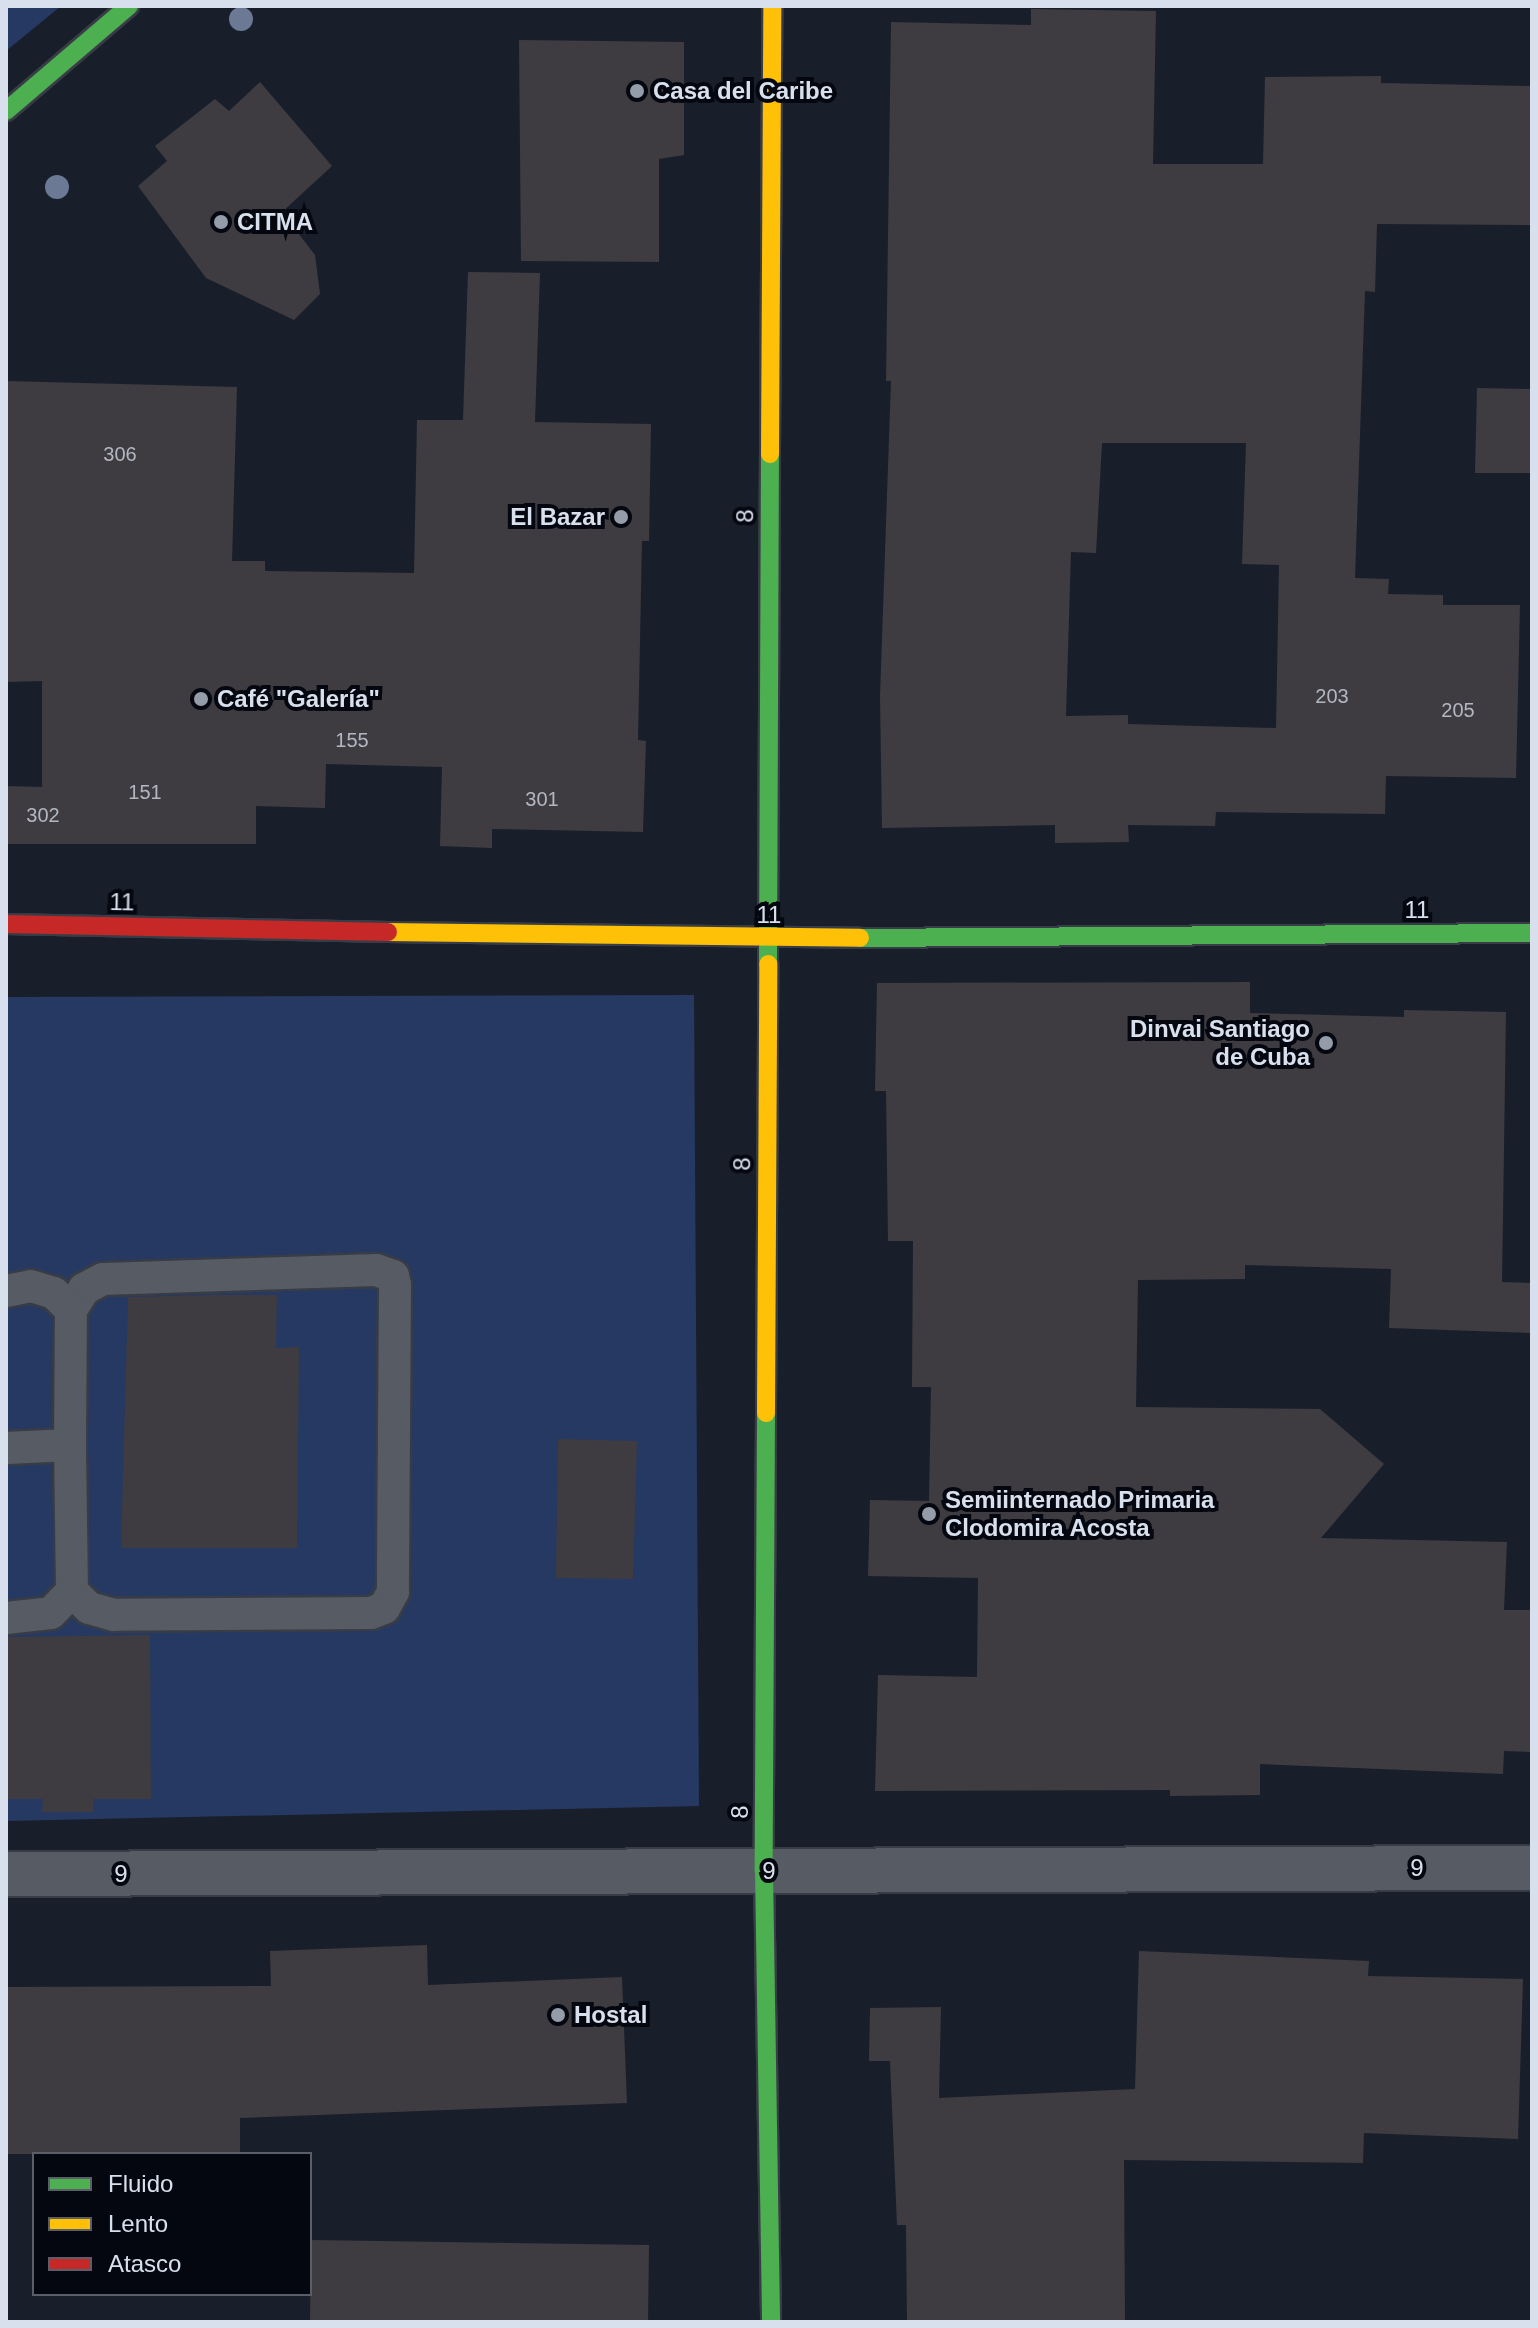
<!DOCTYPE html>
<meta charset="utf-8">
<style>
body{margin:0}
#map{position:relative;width:1538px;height:2328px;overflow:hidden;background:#191f2a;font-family:Helvetica,sans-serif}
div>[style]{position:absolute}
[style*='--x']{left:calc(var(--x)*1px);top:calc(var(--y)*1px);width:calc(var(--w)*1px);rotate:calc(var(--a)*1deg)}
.green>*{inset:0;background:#253962}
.building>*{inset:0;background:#3e3c41}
.roads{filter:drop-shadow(2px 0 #383c46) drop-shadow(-2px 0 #383c46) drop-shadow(0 2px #383c46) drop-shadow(0 -2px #383c46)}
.lane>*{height:32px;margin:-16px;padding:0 16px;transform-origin:16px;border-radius:16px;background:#565b64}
.street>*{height:44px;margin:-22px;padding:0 22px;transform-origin:22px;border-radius:22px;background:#565b64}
.fast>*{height:18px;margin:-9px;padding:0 9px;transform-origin:9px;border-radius:9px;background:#4caf50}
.slow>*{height:18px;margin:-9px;padding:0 9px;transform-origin:9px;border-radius:9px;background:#ffc107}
.jam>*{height:18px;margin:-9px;padding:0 9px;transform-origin:9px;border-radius:9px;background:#c62828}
.trees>*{width:24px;height:24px;margin:-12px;border-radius:50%;background:#6b7995}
.dots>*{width:22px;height:22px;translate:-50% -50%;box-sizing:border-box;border:4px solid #04070f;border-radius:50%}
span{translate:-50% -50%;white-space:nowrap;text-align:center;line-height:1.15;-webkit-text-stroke:8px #04070f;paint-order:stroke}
.number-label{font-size:20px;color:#b2b7c2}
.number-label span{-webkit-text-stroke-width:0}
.poi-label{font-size:24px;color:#d8e0ed;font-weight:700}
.left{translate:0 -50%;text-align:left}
.right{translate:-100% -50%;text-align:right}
.street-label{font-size:24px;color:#d8e0ed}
.frame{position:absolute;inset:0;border:8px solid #d8e0ed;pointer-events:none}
.legend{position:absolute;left:32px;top:2152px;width:280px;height:144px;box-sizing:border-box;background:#04070f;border:2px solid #595e68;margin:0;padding:10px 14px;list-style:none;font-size:24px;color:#d8e0ed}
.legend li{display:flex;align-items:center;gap:16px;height:40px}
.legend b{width:40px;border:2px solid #595e68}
</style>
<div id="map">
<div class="green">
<i style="clip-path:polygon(6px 6px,61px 6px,6px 51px)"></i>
<i style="clip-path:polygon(694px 995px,699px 1806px,6px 1821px,6px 997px)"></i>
</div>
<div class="building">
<i style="clip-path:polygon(evenodd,1031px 9px,1156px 11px,1153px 164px,1263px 164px,1265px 77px,1381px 76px,1381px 83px,1532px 86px,1532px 225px,1377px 224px,1375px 292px,1365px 291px,1355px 578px,1389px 579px,1388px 594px,1443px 595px,1443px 605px,1520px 605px,1516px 778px,1386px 776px,1385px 814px,1216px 812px,1215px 826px,1128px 825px,1129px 842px,1055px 843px,1055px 825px,882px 828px,880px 696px,891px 381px,886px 381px,891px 22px,1031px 25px,1031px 9px,1102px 443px,1246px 443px,1242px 564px,1279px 565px,1276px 728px,1128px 724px,1128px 715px,1066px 716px,1071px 552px,1096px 553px,1102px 443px)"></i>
<i style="clip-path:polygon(519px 40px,684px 42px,684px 155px,659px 159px,659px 262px,521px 261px)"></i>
<i style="clip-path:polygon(260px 82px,332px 166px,282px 212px,315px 255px,320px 294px,294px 320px,206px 278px,138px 186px,167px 161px,155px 146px,215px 99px,229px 111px)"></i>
<i style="clip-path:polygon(468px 272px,540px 273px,535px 422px,651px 424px,649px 541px,642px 541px,638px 740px,646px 741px,643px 832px,492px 829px,492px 848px,440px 846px,442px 767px,326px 764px,325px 808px,256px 806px,256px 844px,6px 844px,6px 786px,42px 787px,42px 681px,6px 682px,6px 381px,237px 387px,232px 561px,265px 561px,265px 571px,414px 573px,417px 420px,463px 420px)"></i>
<i style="clip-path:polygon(1477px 388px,1532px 389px,1532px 473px,1475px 473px)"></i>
<i style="clip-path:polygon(1250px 982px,1250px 1013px,1404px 1017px,1404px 1010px,1506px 1012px,1502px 1282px,1532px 1283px,1532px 1333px,1389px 1328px,1391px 1269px,1245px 1265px,1245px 1279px,1138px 1280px,1136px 1407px,1320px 1409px,1384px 1464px,1321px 1538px,1507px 1542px,1504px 1610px,1532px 1610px,1532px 1752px,1504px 1751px,1503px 1774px,1260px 1764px,1260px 1795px,1170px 1796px,1170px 1790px,875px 1791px,878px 1675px,977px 1677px,978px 1578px,868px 1576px,870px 1500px,929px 1501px,931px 1387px,912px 1387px,913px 1241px,888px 1241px,886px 1091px,875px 1091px,877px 983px)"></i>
<i style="clip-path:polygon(209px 1295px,277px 1295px,276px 1348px,299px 1347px,297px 1548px,121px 1548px,128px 1297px)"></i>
<i style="clip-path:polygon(558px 1439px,637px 1441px,633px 1579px,556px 1578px)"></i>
<i style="clip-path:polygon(150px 1635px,151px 1799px,93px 1799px,93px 1812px,42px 1812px,43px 1799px,6px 1799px,6px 1637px)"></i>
<i style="clip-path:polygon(427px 1945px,428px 1985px,622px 1977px,627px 2103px,240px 2118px,240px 2154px,6px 2154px,6px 1987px,271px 1986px,270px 1951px)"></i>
<i style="clip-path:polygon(1139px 1951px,1369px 1961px,1368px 1976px,1523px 1979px,1518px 2139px,1364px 2133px,1363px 2163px,1124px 2160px,1125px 2322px,907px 2322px,906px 2225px,897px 2225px,890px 2061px,869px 2061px,870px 2008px,941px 2007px,939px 2098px,1135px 2089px)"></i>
<i style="clip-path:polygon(311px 2240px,649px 2245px,648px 2322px,310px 2322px)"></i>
</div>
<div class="roads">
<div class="lane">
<i style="--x:376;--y:1270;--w:18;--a:19"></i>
<i style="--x:393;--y:1276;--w:9;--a:77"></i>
<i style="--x:395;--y:1285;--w:307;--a:90.4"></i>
<i style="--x:393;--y:1592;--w:18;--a:119"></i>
<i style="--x:384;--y:1608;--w:14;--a:159"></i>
<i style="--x:371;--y:1613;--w:257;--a:179.6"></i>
<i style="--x:114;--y:1615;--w:26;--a:-164"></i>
<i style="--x:89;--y:1608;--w:24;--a:-135"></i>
<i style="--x:72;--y:1591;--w:146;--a:-90.8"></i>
<i style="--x:70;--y:1445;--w:135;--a:-89.6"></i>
<i style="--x:71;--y:1310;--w:25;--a:-58"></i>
<i style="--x:84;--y:1289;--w:21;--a:-28"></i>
<i style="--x:103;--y:1279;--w:273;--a:-1.9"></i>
<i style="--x:6;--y:1291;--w:25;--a:-11"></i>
<i style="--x:31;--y:1286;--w:24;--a:17"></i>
<i style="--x:54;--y:1293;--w:24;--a:45"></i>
<i style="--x:6;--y:1448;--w:64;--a:-2.7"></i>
<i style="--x:6;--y:1618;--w:45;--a:-6.3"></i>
<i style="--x:51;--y:1613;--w:30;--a:-46"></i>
</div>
<div class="street">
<i style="--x:6;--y:1874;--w:1526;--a:-0.23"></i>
</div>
<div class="fast">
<i style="--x:6;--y:111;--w:162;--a:-40.5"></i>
<i style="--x:860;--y:938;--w:672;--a:-0.43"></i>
<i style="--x:768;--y:964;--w:510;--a:-89.78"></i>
<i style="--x:766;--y:1413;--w:458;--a:90.3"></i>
<i style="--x:764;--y:1871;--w:451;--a:89.1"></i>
</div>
<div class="slow">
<i style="--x:770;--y:454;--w:448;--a:-89.7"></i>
<i style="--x:388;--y:932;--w:472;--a:0.7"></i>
<i style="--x:766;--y:1413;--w:449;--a:-89.7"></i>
</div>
<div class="jam">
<i style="--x:6;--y:924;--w:382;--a:1.2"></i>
</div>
</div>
<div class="trees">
<i style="left:241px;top:19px"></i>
<i style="left:57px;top:187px"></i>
</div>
<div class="dots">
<i style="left:637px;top:91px;background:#959ca9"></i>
<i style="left:221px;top:222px;background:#959ca9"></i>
<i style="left:621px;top:517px;background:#959ca9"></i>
<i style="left:201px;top:699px;background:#959ca9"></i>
<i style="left:1326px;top:1043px;background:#959ca9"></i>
<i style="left:929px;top:1514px;background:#959ca9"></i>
<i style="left:558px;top:2015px;background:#959ca9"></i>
</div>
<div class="number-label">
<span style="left:120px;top:454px">306</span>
<span style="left:1332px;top:696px">203</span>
<span style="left:1458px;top:710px">205</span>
<span style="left:352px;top:740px">155</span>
<span style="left:145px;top:792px">151</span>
<span style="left:542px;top:799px">301</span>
<span style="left:43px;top:815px">302</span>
</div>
<div class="poi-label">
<span class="left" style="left:653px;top:91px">Casa del Caribe</span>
<span class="left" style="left:237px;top:222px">CITMA</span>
<span class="right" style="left:605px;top:517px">El Bazar</span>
<span class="left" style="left:217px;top:699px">Café "Galería"</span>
<span class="right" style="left:1310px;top:1043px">Dinvai Santiago<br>de Cuba</span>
<span class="left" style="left:945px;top:1514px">Semiinternado Primaria<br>Clodomira Acosta</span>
<span class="left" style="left:574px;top:2015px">Hostal</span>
</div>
<div class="street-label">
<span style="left:745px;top:516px;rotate:-90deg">8</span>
<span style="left:122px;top:902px;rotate:1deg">11</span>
<span style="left:1417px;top:910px">11</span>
<span style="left:769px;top:915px">11</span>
<span style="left:742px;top:1164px;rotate:-90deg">8</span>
<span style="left:740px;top:1812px;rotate:-90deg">8</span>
<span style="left:1417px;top:1868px">9</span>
<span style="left:769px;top:1871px">9</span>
<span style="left:121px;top:1874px">9</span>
</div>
<div class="frame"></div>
<ul class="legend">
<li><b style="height:10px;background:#4caf50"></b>Fluido</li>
<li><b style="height:10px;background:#ffc107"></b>Lento</li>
<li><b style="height:10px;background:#c62828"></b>Atasco</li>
</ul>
</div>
